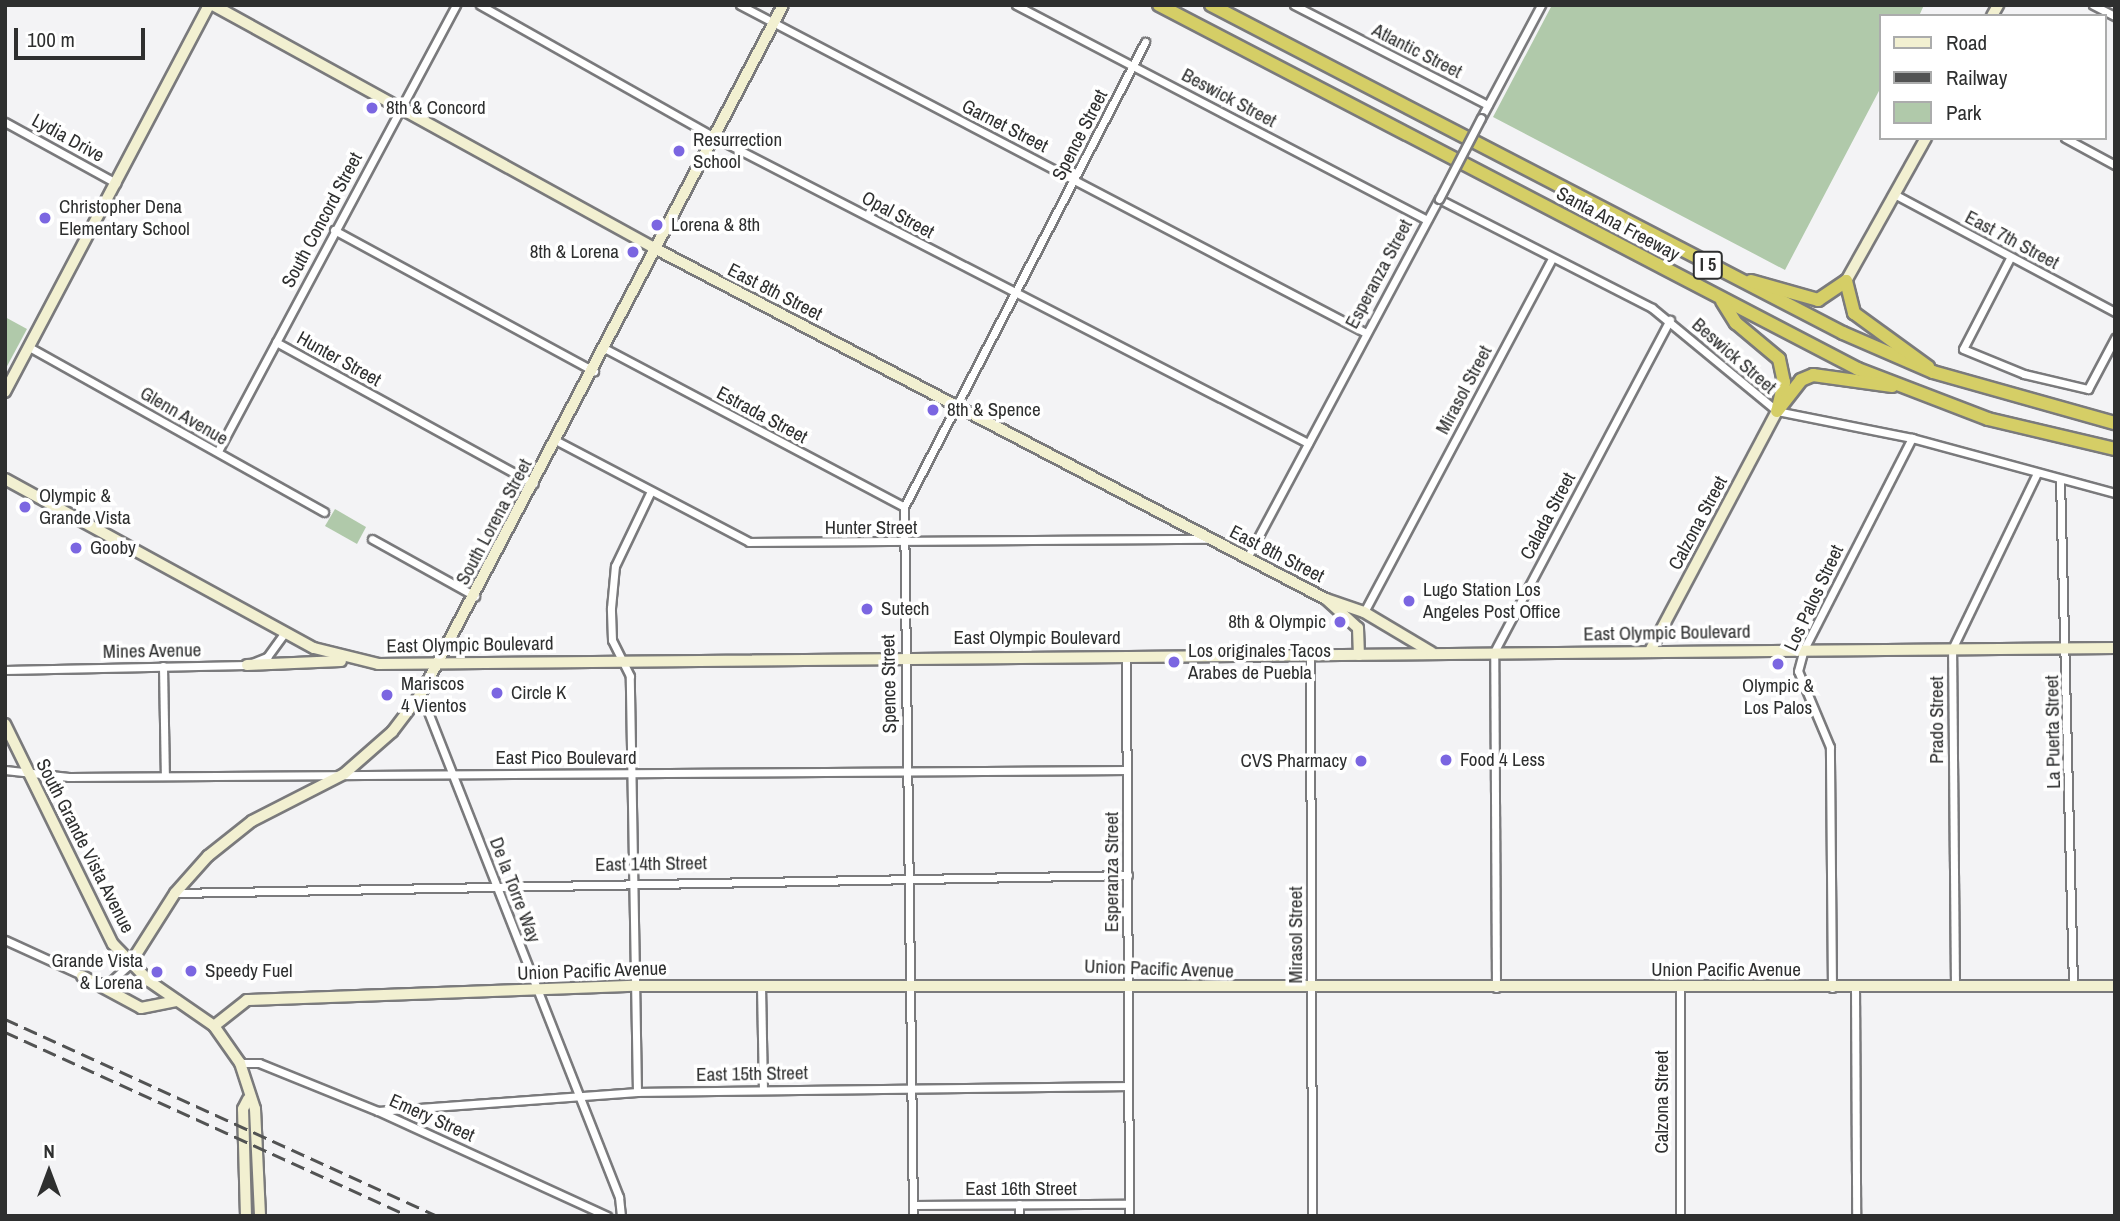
<!DOCTYPE html>
<style>
body{margin:0}
#map{position:relative;width:2120px;height:1221px;overflow:hidden;background:#f3f3f5;font-family:"Archivo Narrow",sans-serif}
div>[style]{position:absolute}
[style*='--x']{left:calc(var(--x)*1px);top:calc(var(--y)*1px);width:calc(var(--w)*1px);rotate:calc(var(--a)*1deg)}
.green>*{inset:0;background:#b0c9aa}
.roads{filter:drop-shadow(2px 0 #7a7a7c) drop-shadow(-2px 0 #7a7a7c) drop-shadow(0 2px #7a7a7c) drop-shadow(0 -2px #7a7a7c)}
.street>*{height:7px;margin:-3.5px;padding:0 3.5px;transform-origin:3.5px;border-radius:3.5px;background:#fff}
.secondary>*{height:10px;margin:-5px;padding:0 5px;transform-origin:5px;border-radius:5px;background:#f2f0d1}
.highway>*{height:12px;margin:-6px;padding:0 6px;transform-origin:6px;border-radius:6px;background:#d5ce66}
.rail>*{height:2.5px;margin-top:-1.25px;transform-origin:0;background:repeating-linear-gradient(90deg,#525353 0 14px,transparent 0 21px)}
.bridges{filter:drop-shadow(2px 0 #7a7a7c) drop-shadow(-2px 0 #7a7a7c) drop-shadow(0 2px #7a7a7c) drop-shadow(0 -2px #7a7a7c)}
.street-bridge>*{height:7px;margin:-3.5px;padding:0 3.5px;transform-origin:3.5px;border-radius:3.5px;background:#fff}
.dots>*{width:19px;height:19px;translate:-50% -50%;box-sizing:border-box;border:4px solid #fff;border-radius:50%}
span{translate:-50% -50%;white-space:nowrap;text-align:center;line-height:1.15;-webkit-text-stroke:7px #fff;paint-order:stroke}
.shield-label span{padding:2px 5px;background:#fff;border:2px solid;border-radius:5px;-webkit-text-stroke-width:0}
.shield-label{font-size:18px;color:#2e2f2f;font-weight:700}
.street-label{font-size:19px;color:#2e2f2f}
.poi-label{font-size:19px;color:#2e2f2f}
.left{translate:0 -50%;text-align:left}
.right{translate:-100% -50%;text-align:right}
.frame{position:absolute;inset:0;border:7px solid #2e2f2f;pointer-events:none}
.legend{position:absolute;left:1879px;top:14px;width:228px;height:126px;box-sizing:border-box;background:#fff;border:2px solid #abacac;margin:0;padding:9px 12px;list-style:none;font-size:21px;color:#2e2f2f}
.legend li{display:flex;align-items:center;gap:14px;height:35px}
.legend b{width:35px;border:2px solid #abacac}
.north{position:absolute;left:14px;top:1137px;width:70px;height:70px;-webkit-text-stroke:5px #fff;paint-order:stroke;rotate:0deg;font-size:19px;font-weight:700;line-height:28px;text-align:center;color:#2e2f2f}
.north::after{content:'';display:block;margin:auto;width:24px;height:32px;background:#2e2f2f;clip-path:polygon(50% 0,100% 100%,50% 72%,0 100%)}
.scale{position:absolute;left:14px;top:28px;width:131px;height:32px;box-sizing:border-box;border:4px solid #2e2f2f;border-top:0;padding-left:9px;font-size:21px;line-height:24px;white-space:nowrap;color:#2e2f2f;-webkit-text-stroke:5px #fff;paint-order:stroke}
</style>
<div id="map">
<div class="green">
<i style="clip-path:polygon(1552px 5px,1924px 5px,1919px 16px,1880px 16px,1880px 89px,1785px 270px,1493px 117px)"></i>
<i style="clip-path:polygon(5px 317px,27px 329px,5px 370px)"></i>
<i style="clip-path:polygon(335px 509px,366px 527px,357px 544px,325px 526px)"></i>
</div>
<div class="roads">
<div class="street">
<i style="--x:480;--y:5;--w:271;--a:29.4"></i>
<i style="--x:716;--y:138;--w:666;--a:27.26"></i>
<i style="--x:740;--y:5;--w:707;--a:27.65"></i>
<i style="--x:1016;--y:5;--w:462;--a:27.6"></i>
<i style="--x:1294;--y:5;--w:218;--a:27.3"></i>
<i style="--x:2093;--y:5;--w:25;--a:27"></i>
<i style="--x:1481;--y:118;--w:128;--a:-62"></i>
<i style="--x:5;--y:122;--w:127;--a:28.8"></i>
<i style="--x:2065;--y:138;--w:57;--a:28.4"></i>
<i style="--x:1894;--y:194;--w:251;--a:28.1"></i>
<i style="--x:334;--y:230;--w:296;--a:28.5"></i>
<i style="--x:2010;--y:258;--w:102;--a:117.3"></i>
<i style="--x:1963;--y:349;--w:66;--a:22.3"></i>
<i style="--x:2024;--y:374;--w:66;--a:13.2"></i>
<i style="--x:2088;--y:389;--w:58;--a:-62.1"></i>
<i style="--x:276;--y:342;--w:294;--a:28.8"></i>
<i style="--x:29;--y:347;--w:338;--a:29.2"></i>
<i style="--x:606;--y:349;--w:337;--a:27.9"></i>
<i style="--x:557;--y:441;--w:217;--a:27.7"></i>
<i style="--x:749;--y:542;--w:460;--a:-0.4"></i>
<i style="--x:218;--y:451;--w:506;--a:-61.91"></i>
<i style="--x:2060;--y:479;--w:507;--a:88.53"></i>
<i style="--x:372;--y:539;--w:118;--a:29"></i>
<i style="--x:1247;--y:558;--w:407;--a:-61.9"></i>
<i style="--x:1439;--y:199;--w:239;--a:27.1"></i>
<i style="--x:1652;--y:308;--w:162;--a:39.5"></i>
<i style="--x:1777;--y:411;--w:138;--a:11.3"></i>
<i style="--x:1912;--y:438;--w:210;--a:15.2"></i>
<i style="--x:1364;--y:612;--w:401;--a:-62"></i>
<i style="--x:1310;--y:654;--w:562;--a:89.8"></i>
<i style="--x:1126;--y:655;--w:561;--a:89.69"></i>
<i style="--x:163;--y:666;--w:110;--a:89"></i>
<i style="--x:5;--y:670;--w:242;--a:-1.2"></i>
<i style="--x:247;--y:665;--w:22;--a:-22"></i>
<i style="--x:267;--y:657;--w:31;--a:-54"></i>
<i style="--x:421;--y:694;--w:541;--a:68.51"></i>
<i style="--x:619;--y:1197;--w:19;--a:84"></i>
<i style="--x:5;--y:770;--w:64;--a:6.2"></i>
<i style="--x:69;--y:777;--w:1058;--a:-0.38"></i>
<i style="--x:175;--y:893;--w:953;--a:-1.08"></i>
<i style="--x:5;--y:940;--w:87;--a:24.5"></i>
<i style="--x:98;--y:982;--w:12;--a:0"></i>
<i style="--x:110;--y:982;--w:27;--a:-42"></i>
<i style="--x:761;--y:986;--w:104;--a:88.9"></i>
<i style="--x:1955;--y:986;--w:337;--a:-90.5"></i>
<i style="--x:1952;--y:649;--w:195;--a:-64.2"></i>
<i style="--x:1855;--y:987;--w:229;--a:89.7"></i>
<i style="--x:1496;--y:988;--w:336;--a:-90.3"></i>
<i style="--x:1494;--y:652;--w:376;--a:-62.1"></i>
<i style="--x:1680;--y:988;--w:228;--a:90"></i>
<i style="--x:1832;--y:988;--w:241;--a:-90.5"></i>
<i style="--x:1830;--y:747;--w:82;--a:-112.8"></i>
<i style="--x:1798;--y:671;--w:23;--a:-75"></i>
<i style="--x:1804;--y:649;--w:237;--a:-62.9"></i>
<i style="--x:240;--y:1063;--w:19;--a:0"></i>
<i style="--x:259;--y:1063;--w:128;--a:22"></i>
<i style="--x:378;--y:1111;--w:252;--a:24.6"></i>
<i style="--x:637;--y:1092;--w:416;--a:-91"></i>
<i style="--x:630;--y:676;--w:40;--a:-116.6"></i>
<i style="--x:612;--y:640;--w:32;--a:-92"></i>
<i style="--x:611;--y:608;--w:42;--a:-84.6"></i>
<i style="--x:615;--y:566;--w:81;--a:-64.4"></i>
<i style="--x:378;--y:1111;--w:260;--a:-4.2"></i>
<i style="--x:637;--y:1092;--w:491;--a:-0.7"></i>
<i style="--x:1019;--y:1204;--w:12;--a:90"></i>
<i style="--x:913;--y:1205;--w:216;--a:-0.3"></i>
<i style="--x:913;--y:1216;--w:709;--a:-90.73"></i>
<i style="--x:904;--y:507;--w:524;--a:-62.6"></i>
</div>
<div class="secondary">
<i style="--x:213;--y:5;--w:508;--a:28.84"></i>
<i style="--x:658;--y:250;--w:754;--a:27.59"></i>
<i style="--x:1326;--y:599;--w:43;--a:42.2"></i>
<i style="--x:1358;--y:628;--w:27;--a:88"></i>
<i style="--x:1992;--y:16;--w:13;--a:-61"></i>
<i style="--x:1846;--y:281;--w:164;--a:-60.8"></i>
<i style="--x:5;--y:392;--w:437;--a:-62.2"></i>
<i style="--x:5;--y:479;--w:352;--a:28.7"></i>
<i style="--x:314;--y:648;--w:66;--a:14"></i>
<i style="--x:378;--y:664;--w:1737;--a:-0.53"></i>
<i style="--x:1326;--y:599;--w:40;--a:18.9"></i>
<i style="--x:1364;--y:612;--w:78;--a:30.8"></i>
<i style="--x:1650;--y:651;--w:272;--a:-62.1"></i>
<i style="--x:247;--y:665;--w:94;--a:-2.4"></i>
<i style="--x:5;--y:724;--w:245;--a:63.9"></i>
<i style="--x:113;--y:944;--w:52;--a:45.8"></i>
<i style="--x:149;--y:981;--w:79;--a:34.7"></i>
<i style="--x:214;--y:1026;--w:45;--a:54.9"></i>
<i style="--x:240;--y:1063;--w:48;--a:71.9"></i>
<i style="--x:255;--y:1109;--w:107;--a:87.3"></i>
<i style="--x:130;--y:964;--w:84;--a:-57.6"></i>
<i style="--x:175;--y:893;--w:50;--a:-48.3"></i>
<i style="--x:208;--y:856;--w:56;--a:-38.5"></i>
<i style="--x:252;--y:821;--w:103;--a:-27.1"></i>
<i style="--x:344;--y:774;--w:64;--a:-41.2"></i>
<i style="--x:392;--y:732;--w:48;--a:-52.7"></i>
<i style="--x:421;--y:694;--w:778;--a:-62.28"></i>
<i style="--x:82;--y:976;--w:67;--a:28.5"></i>
<i style="--x:141;--y:1008;--w:37;--a:-11"></i>
<i style="--x:214;--y:1026;--w:42;--a:-38.2"></i>
<i style="--x:247;--y:1000;--w:389;--a:-2.1"></i>
<i style="--x:636;--y:986;--w:1479;--a:0"></i>
<i style="--x:246;--y:1216;--w:107;--a:-91.6"></i>
<i style="--x:243;--y:1109;--w:11;--a:-63"></i>
</div>
<div class="highway">
<i style="--x:1159;--y:5;--w:788;--a:27.51"></i>
<i style="--x:1858;--y:369;--w:139;--a:21"></i>
<i style="--x:1988;--y:419;--w:130;--a:13.3"></i>
<i style="--x:1211;--y:5;--w:712;--a:27.43"></i>
<i style="--x:1843;--y:333;--w:98;--a:23.4"></i>
<i style="--x:1933;--y:372;--w:189;--a:15.7"></i>
<i style="--x:1751;--y:281;--w:70;--a:15.8"></i>
<i style="--x:1818;--y:300;--w:34;--a:-34"></i>
<i style="--x:1846;--y:281;--w:33;--a:76"></i>
<i style="--x:1854;--y:313;--w:92;--a:36.1"></i>
<i style="--x:1722;--y:301;--w:26;--a:58"></i>
<i style="--x:1736;--y:323;--w:56;--a:39.9"></i>
<i style="--x:1779;--y:359;--w:24;--a:78"></i>
<i style="--x:1784;--y:382;--w:26;--a:103"></i>
<i style="--x:1777;--y:411;--w:39;--a:-52"></i>
<i style="--x:1801;--y:380;--w:13;--a:-23"></i>
<i style="--x:1813;--y:375;--w:80;--a:7.9"></i>
</div>
</div>
<div class="rail">
<i style="--x:5;--y:1019;--w:475;--a:24.5"></i>
<i style="--x:5;--y:1032;--w:443;--a:24.5"></i>
</div>
<div class="bridges">
<div class="street-bridge">
<i style="--x:1439;--y:199;--w:91;--a:-62.6"></i>
</div>
</div>
<div class="dots">
<i style="left:372px;top:108px;background:#7b66e1"></i>
<i style="left:679px;top:151px;background:#7b66e1"></i>
<i style="left:45px;top:218px;background:#7b66e1"></i>
<i style="left:657px;top:225px;background:#7b66e1"></i>
<i style="left:633px;top:252px;background:#7b66e1"></i>
<i style="left:933px;top:410px;background:#7b66e1"></i>
<i style="left:25px;top:507px;background:#7b66e1"></i>
<i style="left:76px;top:548px;background:#7b66e1"></i>
<i style="left:1409px;top:601px;background:#7b66e1"></i>
<i style="left:867px;top:609px;background:#7b66e1"></i>
<i style="left:1340px;top:622px;background:#7b66e1"></i>
<i style="left:1174px;top:662px;background:#7b66e1"></i>
<i style="left:1778px;top:664px;background:#7b66e1"></i>
<i style="left:497px;top:693px;background:#7b66e1"></i>
<i style="left:387px;top:695px;background:#7b66e1"></i>
<i style="left:1446px;top:760px;background:#7b66e1"></i>
<i style="left:1361px;top:761px;background:#7b66e1"></i>
<i style="left:191px;top:971px;background:#7b66e1"></i>
<i style="left:157px;top:972px;background:#7b66e1"></i>
</div>
<div class="shield-label">
<span style="left:1708px;top:265px">I 5</span>
</div>
<div class="street-label">
<span style="left:1417px;top:51px;rotate:27deg">Atlantic Street</span>
<span style="left:1229px;top:98px;rotate:28deg">Beswick Street</span>
<span style="left:1005px;top:126px;rotate:27deg">Garnet Street</span>
<span style="left:1080px;top:135px;rotate:-63deg">Spence Street</span>
<span style="left:68px;top:138px;rotate:29deg">Lydia Drive</span>
<span style="left:898px;top:215px;rotate:28deg">Opal Street</span>
<span style="left:322px;top:220px;rotate:-62deg">South Concord Street</span>
<span style="left:1618px;top:224px;rotate:28deg">Santa Ana Freeway</span>
<span style="left:2012px;top:240px;rotate:28deg">East 7th Street</span>
<span style="left:1379px;top:274px;rotate:-62deg">Esperanza Street</span>
<span style="left:775px;top:292px;rotate:27deg">East 8th Street</span>
<span style="left:1734px;top:356px;rotate:41deg">Beswick Street</span>
<span style="left:339px;top:359px;rotate:29deg">Hunter Street</span>
<span style="left:1464px;top:390px;rotate:-62deg">Mirasol Street</span>
<span style="left:762px;top:415px;rotate:28deg">Estrada Street</span>
<span style="left:184px;top:416px;rotate:30deg">Glenn Avenue</span>
<span style="left:1548px;top:516px;rotate:-62deg">Calada Street</span>
<span style="left:494px;top:522px;rotate:-62deg">South Lorena Street</span>
<span style="left:1698px;top:523px;rotate:-62deg">Calzona Street</span>
<span style="left:871px;top:528px">Hunter Street</span>
<span style="left:1277px;top:554px;rotate:27deg">East 8th Street</span>
<span style="left:1814px;top:598px;rotate:-65deg">Los Palos Street</span>
<span style="left:1667px;top:633px;rotate:-1deg">East Olympic Boulevard</span>
<span style="left:1037px;top:638px">East Olympic Boulevard</span>
<span style="left:470px;top:645px;rotate:-1deg">East Olympic Boulevard</span>
<span style="left:152px;top:651px;rotate:-1deg">Mines Avenue</span>
<span style="left:889px;top:684px;rotate:-91deg">Spence Street</span>
<span style="left:1937px;top:720px;rotate:-90deg">Prado Street</span>
<span style="left:2053px;top:732px;rotate:-91deg">La Puerta Street</span>
<span style="left:566px;top:758px">East Pico Boulevard</span>
<span style="left:85px;top:846px;rotate:63deg">South Grande Vista Avenue</span>
<span style="left:651px;top:864px;rotate:-1deg">East 14th Street</span>
<span style="left:1112px;top:872px;rotate:-90deg">Esperanza Street</span>
<span style="left:515px;top:890px;rotate:69deg">De la Torre Way</span>
<span style="left:1296px;top:935px;rotate:-90deg">Mirasol Street</span>
<span style="left:1159px;top:969px;rotate:2deg">Union Pacific Avenue</span>
<span style="left:1726px;top:970px">Union Pacific Avenue</span>
<span style="left:592px;top:971px;rotate:-2deg">Union Pacific Avenue</span>
<span style="left:752px;top:1074px;rotate:-1deg">East 15th Street</span>
<span style="left:1662px;top:1102px;rotate:-90deg">Calzona Street</span>
<span style="left:432px;top:1118px;rotate:24deg">Emery Street</span>
<span style="left:1021px;top:1189px">East 16th Street</span>
</div>
<div class="poi-label">
<span class="left" style="left:386px;top:108px">8th &amp; Concord</span>
<span class="left" style="left:693px;top:151px">Resurrection<br>School</span>
<span class="left" style="left:59px;top:218px">Christopher Dena<br>Elementary School</span>
<span class="left" style="left:671px;top:225px">Lorena &amp; 8th</span>
<span class="right" style="left:619px;top:252px">8th &amp; Lorena</span>
<span class="left" style="left:947px;top:410px">8th &amp; Spence</span>
<span class="left" style="left:39px;top:507px">Olympic &amp;<br>Grande Vista</span>
<span class="left" style="left:90px;top:548px">Gooby</span>
<span class="left" style="left:1423px;top:601px">Lugo Station Los<br>Angeles Post Office</span>
<span class="left" style="left:881px;top:609px">Sutech</span>
<span class="right" style="left:1326px;top:622px">8th &amp; Olympic</span>
<span class="left" style="left:1188px;top:662px">Los originales Tacos<br>Arabes de Puebla</span>
<span class="left" style="left:401px;top:695px">Mariscos<br>4 Vientos</span>
<span style="left:1778px;top:697px">Olympic &amp;<br>Los Palos</span>
<span class="left" style="left:511px;top:693px">Circle K</span>
<span class="left" style="left:1460px;top:760px">Food 4 Less</span>
<span class="right" style="left:1347px;top:761px">CVS Pharmacy</span>
<span class="right" style="left:143px;top:972px">Grande Vista<br>&amp; Lorena</span>
<span class="left" style="left:205px;top:971px">Speedy Fuel</span>
</div>
<div class="frame"></div>
<ul class="legend">
<li><b style="height:9px;background:#f2f0d1"></b>Road</li>
<li><b style="height:9px;background:#525353"></b>Railway</li>
<li><b style="height:19px;background:#b0c9aa"></b>Park</li>
</ul>
<div class="north">N</div>
<div class="scale">100 m</div>
</div>
